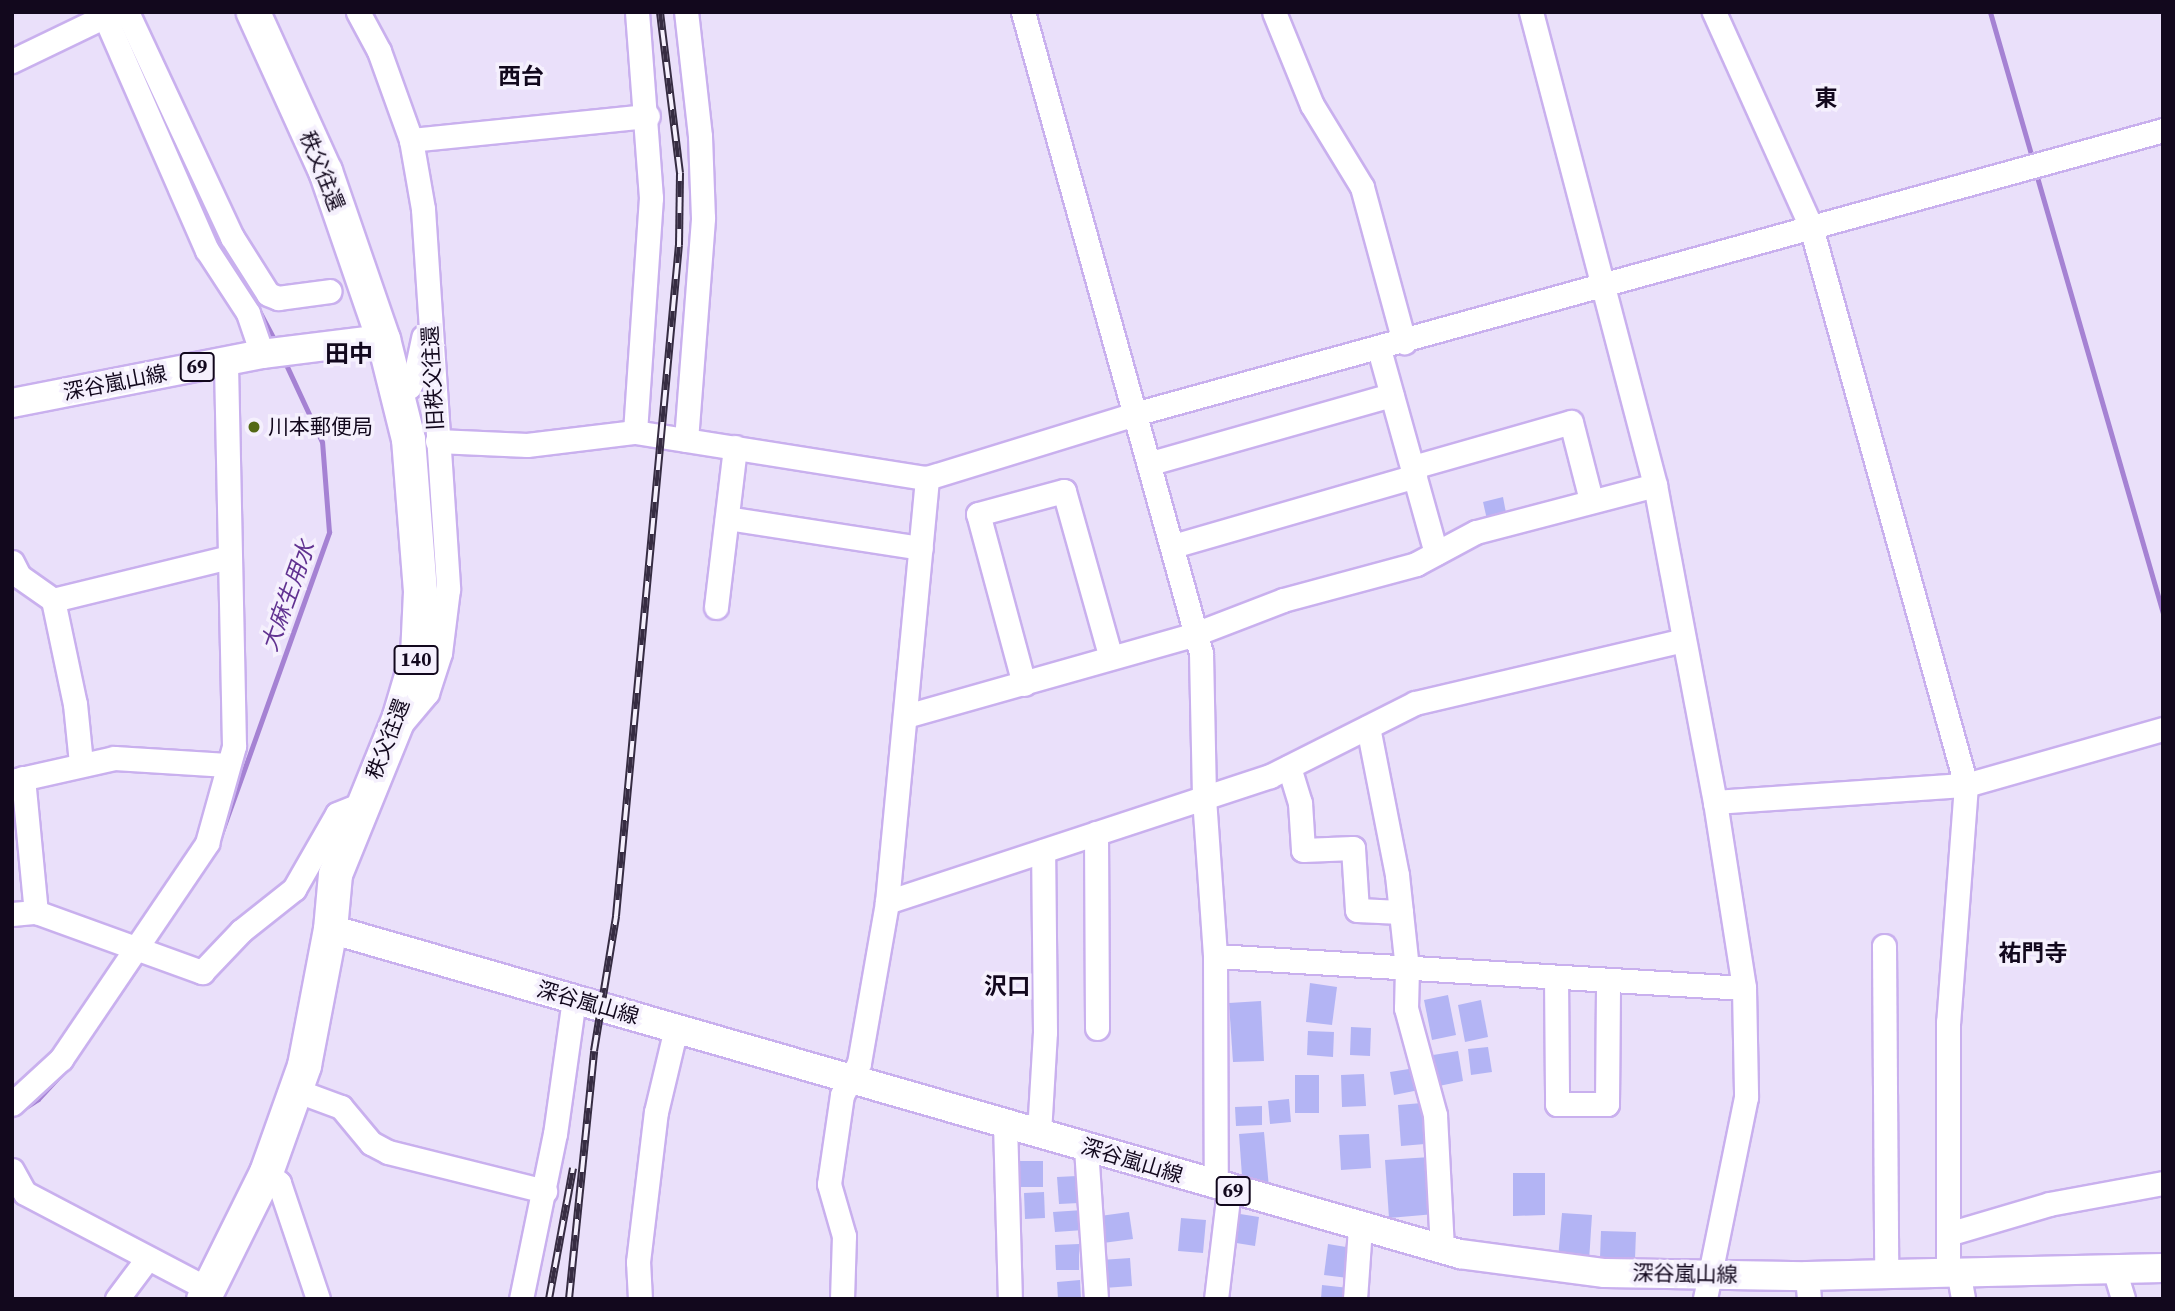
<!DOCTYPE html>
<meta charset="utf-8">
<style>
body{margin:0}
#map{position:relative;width:2175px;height:1311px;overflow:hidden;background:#eae0fa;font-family:"Source Serif 4","Noto Sans JP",serif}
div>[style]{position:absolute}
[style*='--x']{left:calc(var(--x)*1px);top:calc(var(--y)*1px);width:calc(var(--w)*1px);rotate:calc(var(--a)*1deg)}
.stream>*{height:5px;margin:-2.5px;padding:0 2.5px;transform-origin:2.5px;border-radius:2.5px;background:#a582d3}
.building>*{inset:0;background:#b3b4f4}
.roads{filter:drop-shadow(2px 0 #c9b0ee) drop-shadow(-2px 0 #c9b0ee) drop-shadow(0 2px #c9b0ee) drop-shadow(0 -2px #c9b0ee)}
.minor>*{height:23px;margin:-11.5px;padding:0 11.5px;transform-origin:11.5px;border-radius:11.5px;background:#fff}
.major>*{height:28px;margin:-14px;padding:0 14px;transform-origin:14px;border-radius:14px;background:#fff}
.highway>*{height:33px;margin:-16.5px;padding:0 16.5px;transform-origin:16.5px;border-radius:16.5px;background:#fff}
.rail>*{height:8px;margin-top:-4px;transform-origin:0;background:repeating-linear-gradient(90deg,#f5f0fd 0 16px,#362c42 0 32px);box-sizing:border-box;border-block:2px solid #362c42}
.dots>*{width:19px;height:19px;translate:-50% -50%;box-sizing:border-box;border:4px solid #f5f0fd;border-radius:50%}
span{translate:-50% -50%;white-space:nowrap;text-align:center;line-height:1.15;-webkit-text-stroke:7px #f5f0fd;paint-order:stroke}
.shield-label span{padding:2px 5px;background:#f5f0fd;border:2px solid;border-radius:5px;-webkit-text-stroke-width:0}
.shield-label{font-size:19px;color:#12081d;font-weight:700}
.street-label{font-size:21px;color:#12081d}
.poi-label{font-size:21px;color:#12081d}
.left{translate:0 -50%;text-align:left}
.neighbourhood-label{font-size:23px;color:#12081d;font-weight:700}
.water-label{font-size:23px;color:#613291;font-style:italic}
.quarter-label{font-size:24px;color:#12081d;font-weight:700}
.frame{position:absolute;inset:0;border:14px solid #12081d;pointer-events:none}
</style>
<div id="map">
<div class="stream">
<i style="--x:1990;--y:12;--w:155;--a:73.9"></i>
<i style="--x:168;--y:133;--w:165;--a:64.1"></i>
<i style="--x:2035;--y:170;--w:461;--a:73.9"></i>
<i style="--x:257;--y:307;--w:43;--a:62.2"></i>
<i style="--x:220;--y:837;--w:324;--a:-70.3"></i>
<i style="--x:329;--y:532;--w:90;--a:-94.4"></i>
<i style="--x:322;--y:442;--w:90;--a:-114.9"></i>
<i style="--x:72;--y:1062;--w:127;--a:-55.6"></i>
<i style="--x:12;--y:1116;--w:31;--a:-33"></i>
<i style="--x:38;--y:1099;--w:34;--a:-47"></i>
</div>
<div class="building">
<i style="clip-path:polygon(1503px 497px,1507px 518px,1488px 524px,1483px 502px)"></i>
<i style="clip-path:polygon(1310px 983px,1337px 987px,1332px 1025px,1306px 1022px)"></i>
<i style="clip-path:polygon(1448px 995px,1456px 1035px,1432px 1040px,1424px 1000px)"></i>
<i style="clip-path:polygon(1481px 1000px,1488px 1037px,1465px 1042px,1458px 1005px)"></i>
<i style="clip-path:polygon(1261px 1001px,1264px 1061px,1233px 1062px,1229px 1003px)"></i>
<i style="clip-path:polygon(1351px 1027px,1371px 1028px,1370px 1056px,1350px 1055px)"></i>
<i style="clip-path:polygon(1308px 1031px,1334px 1032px,1333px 1057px,1307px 1055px)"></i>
<i style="clip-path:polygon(1488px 1047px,1492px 1072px,1471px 1075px,1468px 1049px)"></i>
<i style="clip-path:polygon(1458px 1051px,1463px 1081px,1439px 1086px,1433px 1055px)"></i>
<i style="clip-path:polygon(1415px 1068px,1419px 1090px,1394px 1095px,1390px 1072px)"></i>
<i style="clip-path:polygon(1364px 1074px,1366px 1106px,1342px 1107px,1341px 1075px)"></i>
<i style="clip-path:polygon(1295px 1075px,1319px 1075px,1319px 1113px,1295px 1113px)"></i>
<i style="clip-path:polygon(1289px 1099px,1291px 1122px,1270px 1124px,1268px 1101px)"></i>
<i style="clip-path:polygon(1422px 1103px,1425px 1144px,1401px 1146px,1398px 1105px)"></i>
<i style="clip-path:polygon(1262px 1106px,1262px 1125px,1236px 1126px,1235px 1107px)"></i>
<i style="clip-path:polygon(1264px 1132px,1269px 1188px,1243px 1190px,1239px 1134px)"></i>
<i style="clip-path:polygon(1369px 1134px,1371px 1168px,1341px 1170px,1339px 1135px)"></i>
<i style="clip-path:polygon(1430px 1157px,1435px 1214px,1389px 1218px,1385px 1160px)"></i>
<i style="clip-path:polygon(1018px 1161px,1043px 1161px,1043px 1187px,1019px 1187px)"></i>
<i style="clip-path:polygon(1513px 1173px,1545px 1173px,1545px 1215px,1513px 1216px)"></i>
<i style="clip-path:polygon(1077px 1176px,1079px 1203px,1059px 1204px,1057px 1177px)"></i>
<i style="clip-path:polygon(1044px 1192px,1045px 1218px,1025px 1219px,1024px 1193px)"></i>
<i style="clip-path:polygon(1083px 1210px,1084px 1230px,1055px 1232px,1053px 1212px)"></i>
<i style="clip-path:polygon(1129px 1212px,1133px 1239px,1103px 1243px,1100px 1216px)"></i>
<i style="clip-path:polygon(1234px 1213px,1259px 1217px,1255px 1246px,1230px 1242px)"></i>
<i style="clip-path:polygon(1562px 1213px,1592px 1215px,1589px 1261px,1558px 1259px)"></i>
<i style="clip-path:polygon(1181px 1218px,1206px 1220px,1203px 1253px,1178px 1251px)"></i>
<i style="clip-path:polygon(1601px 1231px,1636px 1232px,1635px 1259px,1600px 1258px)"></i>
<i style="clip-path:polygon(1079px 1244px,1079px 1270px,1056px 1270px,1055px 1245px)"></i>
<i style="clip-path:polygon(1328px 1244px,1352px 1248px,1348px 1278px,1324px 1275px)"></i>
<i style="clip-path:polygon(1130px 1258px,1132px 1286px,1104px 1288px,1101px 1260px)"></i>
<i style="clip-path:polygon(1080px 1280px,1081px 1299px,1058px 1299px,1057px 1282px)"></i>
<i style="clip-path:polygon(1322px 1285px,1349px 1288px,1347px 1299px,1321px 1299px)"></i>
</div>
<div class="roads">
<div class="minor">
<i style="--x:127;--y:12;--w:248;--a:65"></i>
<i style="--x:232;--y:237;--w:67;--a:57.7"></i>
<i style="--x:268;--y:294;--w:11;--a:22"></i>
<i style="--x:278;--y:298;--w:52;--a:-7.7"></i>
<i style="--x:358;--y:12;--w:44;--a:61.7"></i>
<i style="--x:379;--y:51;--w:95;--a:70.2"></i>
<i style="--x:411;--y:140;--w:70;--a:80.1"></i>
<i style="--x:423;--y:209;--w:381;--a:86.2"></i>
<i style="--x:448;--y:589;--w:64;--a:97.1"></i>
<i style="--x:440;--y:653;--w:42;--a:108"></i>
<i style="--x:427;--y:693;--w:39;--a:130"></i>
<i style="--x:1023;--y:12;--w:665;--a:74.48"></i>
<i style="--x:1201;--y:653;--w:145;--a:88.8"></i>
<i style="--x:1204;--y:798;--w:158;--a:86"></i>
<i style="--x:1215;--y:956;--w:230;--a:89.8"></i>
<i style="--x:1274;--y:12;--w:100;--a:67.8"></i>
<i style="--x:1312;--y:105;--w:96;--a:58.6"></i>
<i style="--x:1362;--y:187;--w:161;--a:74.8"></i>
<i style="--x:1531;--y:12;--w:489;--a:75.3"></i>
<i style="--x:1655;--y:485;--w:323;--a:79.3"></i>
<i style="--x:1715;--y:802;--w:188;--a:81.1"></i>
<i style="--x:1744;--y:988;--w:109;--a:88.9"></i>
<i style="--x:1746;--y:1097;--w:206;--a:101.5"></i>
<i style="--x:1714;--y:12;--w:236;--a:65.7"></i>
<i style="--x:1811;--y:227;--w:579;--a:74.48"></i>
<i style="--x:1966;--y:785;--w:238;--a:94.3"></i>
<i style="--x:1948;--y:1022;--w:248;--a:90"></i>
<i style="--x:105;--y:17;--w:254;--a:66.4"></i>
<i style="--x:207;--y:250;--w:75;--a:56.9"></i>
<i style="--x:248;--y:313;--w:43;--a:71.1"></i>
<i style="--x:12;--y:61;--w:113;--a:-25.7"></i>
<i style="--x:411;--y:140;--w:238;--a:-5.8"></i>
<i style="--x:1379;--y:349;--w:212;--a:74.4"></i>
<i style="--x:398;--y:393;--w:13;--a:-29"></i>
<i style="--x:409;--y:387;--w:13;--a:-61"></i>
<i style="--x:415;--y:376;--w:40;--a:-78"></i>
<i style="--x:635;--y:432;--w:235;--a:-86.1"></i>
<i style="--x:651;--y:198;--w:187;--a:-94.3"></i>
<i style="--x:686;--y:440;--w:223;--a:-85.6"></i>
<i style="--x:703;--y:218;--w:82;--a:-92.1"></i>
<i style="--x:700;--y:136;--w:125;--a:-96.4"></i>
<i style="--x:437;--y:441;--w:90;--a:2.5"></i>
<i style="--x:527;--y:445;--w:109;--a:-6.9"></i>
<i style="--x:635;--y:432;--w:296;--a:9"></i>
<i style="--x:927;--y:478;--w:221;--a:-17.1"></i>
<i style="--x:1138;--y:413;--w:1063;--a:-15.43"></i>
<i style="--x:1151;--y:463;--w:250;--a:-15.8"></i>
<i style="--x:1413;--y:467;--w:164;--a:-15.9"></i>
<i style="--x:1571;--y:422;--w:81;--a:75.6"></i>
<i style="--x:727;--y:518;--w:196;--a:8.8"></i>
<i style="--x:1173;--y:546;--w:252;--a:-16.1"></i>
<i style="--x:12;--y:562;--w:16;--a:63"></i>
<i style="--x:19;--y:576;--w:42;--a:35.2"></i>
<i style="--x:53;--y:600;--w:106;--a:78.1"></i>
<i style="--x:75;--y:704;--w:59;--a:84.2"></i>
<i style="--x:53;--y:600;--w:181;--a:-13.7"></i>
<i style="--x:716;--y:607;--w:161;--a:-83.2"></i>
<i style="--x:1024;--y:684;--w:176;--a:-105.1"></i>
<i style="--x:978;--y:514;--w:89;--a:-15"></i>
<i style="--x:1064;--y:491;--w:173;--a:74.3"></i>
<i style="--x:906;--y:716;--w:300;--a:-15.8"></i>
<i style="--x:1195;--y:634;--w:94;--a:-21.1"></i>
<i style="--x:1283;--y:600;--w:138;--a:-15.1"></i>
<i style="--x:1416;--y:564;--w:68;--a:-28.1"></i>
<i style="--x:1476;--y:532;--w:185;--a:-14.7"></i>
<i style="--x:1368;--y:727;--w:151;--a:78.9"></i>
<i style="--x:1397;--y:875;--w:94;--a:83.9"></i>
<i style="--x:1407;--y:968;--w:40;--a:91.4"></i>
<i style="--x:1406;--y:1008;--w:111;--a:74.8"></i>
<i style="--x:1435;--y:1115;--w:134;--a:87"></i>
<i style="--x:1289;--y:767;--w:38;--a:73"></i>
<i style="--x:1300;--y:803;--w:47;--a:86.3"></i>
<i style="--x:1303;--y:850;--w:50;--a:-2.3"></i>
<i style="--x:1353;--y:848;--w:62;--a:86.3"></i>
<i style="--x:1357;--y:910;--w:44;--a:2.6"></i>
<i style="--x:23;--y:778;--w:135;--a:84.5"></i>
<i style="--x:12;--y:781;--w:105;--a:-12.7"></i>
<i style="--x:114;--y:758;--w:114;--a:3.5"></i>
<i style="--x:1715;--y:802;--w:252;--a:-3.9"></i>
<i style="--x:1966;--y:785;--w:205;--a:-15.9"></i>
<i style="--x:1096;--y:833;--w:195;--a:89.7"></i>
<i style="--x:887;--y:902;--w:403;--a:-18.2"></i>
<i style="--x:1270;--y:776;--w:162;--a:-26.7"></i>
<i style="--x:1415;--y:703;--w:276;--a:-13.2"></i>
<i style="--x:12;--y:914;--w:24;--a:-5"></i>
<i style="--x:36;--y:912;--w:177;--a:19.9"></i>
<i style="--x:202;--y:972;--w:57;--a:-46.4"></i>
<i style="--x:241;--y:931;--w:68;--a:-38.4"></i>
<i style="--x:294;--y:889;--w:86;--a:-60.2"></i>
<i style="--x:337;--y:814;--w:27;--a:-22"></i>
<i style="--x:1884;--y:946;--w:326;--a:89.6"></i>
<i style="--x:1215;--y:956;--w:530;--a:3.46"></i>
<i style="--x:1556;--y:977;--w:127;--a:89.5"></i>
<i style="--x:1557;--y:1104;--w:50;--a:0"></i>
<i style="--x:1607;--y:1104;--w:124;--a:-89.5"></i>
<i style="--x:295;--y:1090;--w:49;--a:20.3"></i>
<i style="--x:341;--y:1107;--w:47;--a:50.2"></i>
<i style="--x:371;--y:1143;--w:19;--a:28"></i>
<i style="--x:388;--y:1152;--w:162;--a:14"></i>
<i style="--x:12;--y:1104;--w:67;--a:-42.6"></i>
<i style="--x:61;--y:1059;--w:261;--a:-55.9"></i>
<i style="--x:207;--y:843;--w:101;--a:-74.4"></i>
<i style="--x:234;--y:746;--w:385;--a:-91.2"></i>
<i style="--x:1005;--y:1123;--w:176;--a:88.4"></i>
<i style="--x:1039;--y:1133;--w:101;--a:-86.6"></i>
<i style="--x:1045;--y:1032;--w:181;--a:-90.6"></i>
<i style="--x:1086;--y:1148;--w:151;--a:86.2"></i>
<i style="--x:12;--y:1170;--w:26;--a:61"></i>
<i style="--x:25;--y:1193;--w:207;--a:27.7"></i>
<i style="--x:266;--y:1172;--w:17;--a:40"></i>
<i style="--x:279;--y:1183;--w:122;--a:71.4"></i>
<i style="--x:1948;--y:1234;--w:105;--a:-16.5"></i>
<i style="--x:2049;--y:1204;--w:116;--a:-10.4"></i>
<i style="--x:2114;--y:1269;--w:31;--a:73"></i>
<i style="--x:1958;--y:1270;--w:29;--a:80"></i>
<i style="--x:1807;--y:1276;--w:23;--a:85"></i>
<i style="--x:117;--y:1299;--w:50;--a:-53.1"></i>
<i style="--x:521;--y:1299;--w:168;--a:-78.4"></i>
<i style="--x:555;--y:1134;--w:136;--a:-82"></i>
<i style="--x:640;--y:1299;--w:37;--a:-93"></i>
<i style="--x:638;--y:1262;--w:151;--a:-83.2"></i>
<i style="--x:656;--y:1112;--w:86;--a:-76.6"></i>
<i style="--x:842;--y:1299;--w:63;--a:-88.2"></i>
<i style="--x:844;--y:1236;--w:54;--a:-106.1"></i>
<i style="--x:829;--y:1184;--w:90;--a:-81.7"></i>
<i style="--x:842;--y:1095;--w:36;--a:-62"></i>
<i style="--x:859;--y:1063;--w:163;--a:-80.1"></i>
<i style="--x:887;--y:902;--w:426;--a:-84.6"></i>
<i style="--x:1216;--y:1299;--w:110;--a:-83.2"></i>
<i style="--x:1355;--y:1299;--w:72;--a:-86"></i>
</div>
<div class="major">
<i style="--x:12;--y:403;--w:255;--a:-11.1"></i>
<i style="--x:262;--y:354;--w:122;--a:-7.1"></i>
<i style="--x:330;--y:929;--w:1176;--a:16.05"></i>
<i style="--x:1460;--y:1254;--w:146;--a:7.5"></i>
<i style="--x:1605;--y:1273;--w:202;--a:0.9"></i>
<i style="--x:1807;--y:1276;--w:356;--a:-1.3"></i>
</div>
<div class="highway">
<i style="--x:203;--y:1299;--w:142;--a:-63.6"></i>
<i style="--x:266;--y:1172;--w:114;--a:-70.4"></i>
<i style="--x:304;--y:1065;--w:138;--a:-79.2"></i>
<i style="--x:330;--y:929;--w:55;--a:-84.8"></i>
<i style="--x:335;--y:874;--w:170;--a:-67.9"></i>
<i style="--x:399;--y:716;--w:64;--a:-73.6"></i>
<i style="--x:417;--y:655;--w:64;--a:-87.3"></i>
<i style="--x:420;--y:591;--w:152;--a:-94.5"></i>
<i style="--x:408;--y:439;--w:103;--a:-104"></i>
<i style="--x:383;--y:339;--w:178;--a:-109"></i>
<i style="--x:325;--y:171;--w:175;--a:-114.4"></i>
</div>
</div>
<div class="rail">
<i style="--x:549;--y:1299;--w:133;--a:-79.6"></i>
<i style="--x:569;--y:1299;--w:249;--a:-84.2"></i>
<i style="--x:594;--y:1051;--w:137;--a:-80.7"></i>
<i style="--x:616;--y:916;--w:674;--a:-84.64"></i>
<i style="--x:679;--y:245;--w:72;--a:-89.2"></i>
<i style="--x:680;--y:173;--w:162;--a:-97.1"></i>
</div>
<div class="dots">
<i style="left:254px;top:427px;background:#536815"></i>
</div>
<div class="shield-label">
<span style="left:197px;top:367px">69</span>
<span style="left:416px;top:660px">140</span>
<span style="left:1233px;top:1191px">69</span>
</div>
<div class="street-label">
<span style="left:322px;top:171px;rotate:68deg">秩父往還</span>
<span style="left:433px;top:378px;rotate:-93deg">旧秩父往還</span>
<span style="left:115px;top:383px;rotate:-11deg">深谷嵐山線</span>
<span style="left:388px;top:739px;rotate:-69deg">秩父往還</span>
<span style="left:588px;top:1003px;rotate:16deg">深谷嵐山線</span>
<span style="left:1132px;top:1161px;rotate:17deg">深谷嵐山線</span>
<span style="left:1685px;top:1274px;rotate:1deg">深谷嵐山線</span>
</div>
<div class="poi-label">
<span class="left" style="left:268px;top:427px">川本郵便局</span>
</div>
<div class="neighbourhood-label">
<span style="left:521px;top:76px">西台</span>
<span style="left:1826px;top:98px">東</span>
<span style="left:2033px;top:953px">祐門寺</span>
<span style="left:1007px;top:986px">沢口</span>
</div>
<div class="water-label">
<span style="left:288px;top:596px;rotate:-70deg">大麻生用水</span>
</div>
<div class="quarter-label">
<span style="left:349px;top:354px">田中</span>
</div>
<div class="frame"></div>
</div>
